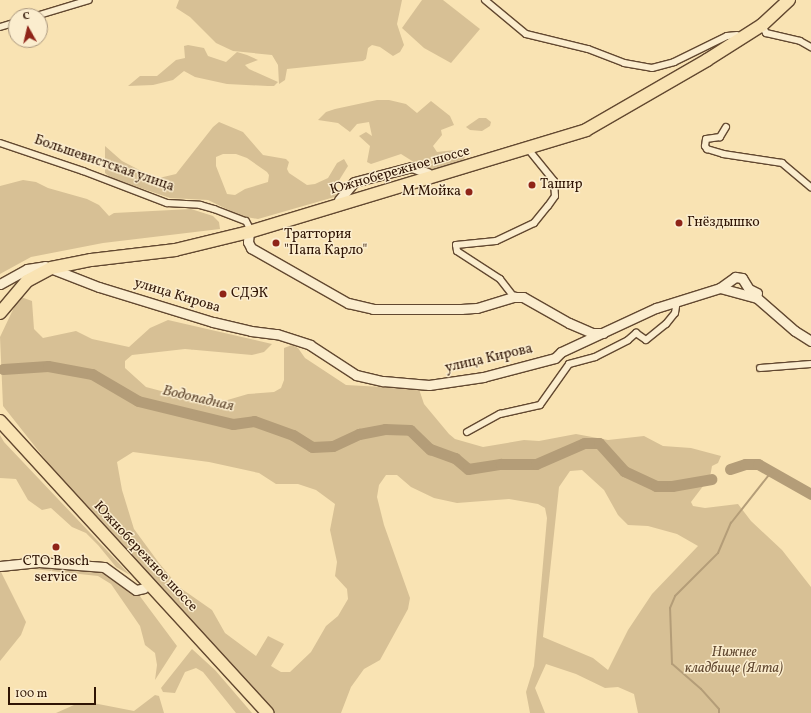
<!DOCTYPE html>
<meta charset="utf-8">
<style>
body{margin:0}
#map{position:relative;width:811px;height:713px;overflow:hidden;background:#f9e3b3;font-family:Vollkorn,serif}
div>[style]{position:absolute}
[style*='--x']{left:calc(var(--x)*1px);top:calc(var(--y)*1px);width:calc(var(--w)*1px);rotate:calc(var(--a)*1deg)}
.green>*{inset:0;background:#d7c095}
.stream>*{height:2px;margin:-1px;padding:0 1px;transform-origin:1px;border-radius:1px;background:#b49d78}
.river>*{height:11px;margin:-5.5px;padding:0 5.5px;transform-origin:5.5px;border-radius:5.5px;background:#b49d78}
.roads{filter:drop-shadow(1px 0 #624830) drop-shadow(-1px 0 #624830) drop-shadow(0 1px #624830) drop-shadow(0 -1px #624830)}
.street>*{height:6px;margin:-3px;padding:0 3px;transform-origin:3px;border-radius:3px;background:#fbedce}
.secondary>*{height:9px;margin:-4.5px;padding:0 4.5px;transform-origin:4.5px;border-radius:4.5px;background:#fbedce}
.highway>*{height:12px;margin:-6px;padding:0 6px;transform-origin:6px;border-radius:6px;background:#f9e3b3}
.dots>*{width:11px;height:11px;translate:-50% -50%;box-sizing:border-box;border:2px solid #fbedce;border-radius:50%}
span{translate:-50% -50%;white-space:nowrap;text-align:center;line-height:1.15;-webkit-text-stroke:3px #fbedce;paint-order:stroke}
.street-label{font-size:14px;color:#2f1404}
.poi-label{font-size:14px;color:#2f1404}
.left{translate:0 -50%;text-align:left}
.right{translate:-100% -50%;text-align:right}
.park-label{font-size:14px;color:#614830;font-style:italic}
.water-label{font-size:15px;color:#644b32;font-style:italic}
.north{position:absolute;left:8px;top:8px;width:40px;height:40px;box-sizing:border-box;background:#fbedce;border:1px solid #a9967d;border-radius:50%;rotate:352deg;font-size:11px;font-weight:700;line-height:16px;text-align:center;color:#2f1404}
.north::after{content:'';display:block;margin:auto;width:14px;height:18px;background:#8f2418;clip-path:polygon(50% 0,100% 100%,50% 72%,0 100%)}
.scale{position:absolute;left:8px;top:687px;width:88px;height:18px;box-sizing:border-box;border:2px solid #2f1404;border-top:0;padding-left:5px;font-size:12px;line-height:14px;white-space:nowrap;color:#2f1404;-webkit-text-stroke:3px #fbedce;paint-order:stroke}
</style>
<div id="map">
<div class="green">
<i style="clip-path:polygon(179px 0,402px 0,397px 24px,404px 45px,400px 52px,393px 56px,380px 47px,372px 45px,368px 48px,366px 59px,363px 61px,287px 69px,285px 80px,279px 84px,278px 65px,272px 55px,233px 51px,216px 43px,190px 17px,176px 8px)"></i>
<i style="clip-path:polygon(422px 0,443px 0,480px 29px,451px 63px,424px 48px,402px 28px)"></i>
<i style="clip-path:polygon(188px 45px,204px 48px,208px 56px,226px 62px,237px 52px,247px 55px,258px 60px,245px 65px,249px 69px,278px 82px,274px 86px,268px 86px,227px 84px,195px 77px,184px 71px,173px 80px,153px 85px,128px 86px,140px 76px,157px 76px,176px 60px,185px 58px,184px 46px)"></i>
<i style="clip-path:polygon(377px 100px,389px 100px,406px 104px,417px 113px,431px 101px,450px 116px,454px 125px,441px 130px,442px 135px,433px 146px,437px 152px,455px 150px,465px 157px,462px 162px,428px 171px,401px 154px,371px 164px,367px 162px,370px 146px,359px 136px,366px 132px,372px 136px,369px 122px,357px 124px,350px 132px,338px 123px,318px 120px,326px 112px,335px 109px)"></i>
<i style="clip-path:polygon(479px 118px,486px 118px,491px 122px,490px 126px,482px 131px,470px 130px,466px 127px)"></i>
<i style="clip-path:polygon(evenodd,219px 122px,243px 132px,263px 155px,286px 159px,289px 162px,287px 169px,289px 173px,307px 185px,315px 184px,328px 178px,337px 163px,344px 159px,348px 166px,333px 190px,338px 196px,258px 219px,241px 216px,208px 200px,170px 198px,111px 178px,105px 173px,105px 146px,122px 161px,151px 176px,159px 178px,176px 174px,213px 127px,219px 122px,223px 154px,236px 154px,247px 158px,267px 172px,269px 175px,268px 182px,245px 189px,235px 195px,227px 194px,216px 166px,216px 157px,223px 154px)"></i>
<i style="clip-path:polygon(23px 180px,36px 182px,48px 188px,87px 199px,99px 205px,109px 216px,114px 213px,191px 209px,213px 216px,219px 222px,220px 229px,103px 243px,31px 257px,0 274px,0 186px)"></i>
<i style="clip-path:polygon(evenodd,21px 297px,32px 301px,34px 329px,43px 338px,76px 331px,92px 339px,129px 347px,150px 328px,168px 320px,272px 344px,264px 352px,252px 355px,185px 349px,132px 355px,125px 361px,125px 368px,146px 387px,191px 399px,224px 401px,248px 394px,274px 392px,281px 388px,284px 380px,284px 348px,292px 345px,298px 348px,305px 358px,346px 385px,419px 389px,424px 404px,449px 434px,455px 439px,483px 447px,524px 440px,539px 441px,576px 434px,608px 440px,644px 436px,663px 446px,691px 448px,721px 456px,718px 463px,712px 466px,710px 477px,691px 502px,693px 506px,705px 508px,738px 504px,751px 521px,782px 550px,811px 587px,811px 713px,638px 713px,634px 694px,618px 687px,605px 688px,576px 674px,546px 664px,535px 688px,545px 713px,530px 713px,526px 692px,534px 666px,547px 518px,545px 508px,538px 504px,509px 499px,457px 503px,434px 498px,411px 487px,397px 475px,386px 475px,379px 485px,377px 497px,384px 525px,410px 598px,408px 609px,380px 660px,364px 669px,351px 687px,341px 713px,275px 713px,75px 497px,3px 406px,0 337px,18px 299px,21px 297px,133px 452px,209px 462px,259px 473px,276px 484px,298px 484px,316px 490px,335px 504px,330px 530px,337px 562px,335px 576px,347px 589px,348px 599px,338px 616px,326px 626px,311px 652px,290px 672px,281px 672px,271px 666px,284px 644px,268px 636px,256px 656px,225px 633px,212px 610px,179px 587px,159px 563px,134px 529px,122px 490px,117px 462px,133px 452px,21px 297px,582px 470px,604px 490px,618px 515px,628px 525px,648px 526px,677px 534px,698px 546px,652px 594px,628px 630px,608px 670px,593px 658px,543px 637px,559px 487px,570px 471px,582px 470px)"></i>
<i style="clip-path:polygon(0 435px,4px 442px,130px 575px,116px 567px,98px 545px,86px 533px,72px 527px,51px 508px,42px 510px,28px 500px,16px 479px,0 478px)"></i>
<i style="clip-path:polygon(30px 564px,103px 571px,139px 595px,177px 646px,155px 680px,157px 665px,155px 653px,145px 645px,140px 626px,111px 584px,98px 576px,33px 569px,29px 567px)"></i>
<i style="clip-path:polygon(0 570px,26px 622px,21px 635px,0 661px)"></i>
<i style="clip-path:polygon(192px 649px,215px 670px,252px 713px,236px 713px,203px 672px,196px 668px,185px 672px,175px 693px,163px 692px,161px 688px)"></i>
<i style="clip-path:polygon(155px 695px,159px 696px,164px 713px,56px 713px,74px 705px,93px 703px,134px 711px)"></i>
</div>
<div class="stream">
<i style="--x:719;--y:713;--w:4;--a:-90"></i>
<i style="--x:719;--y:709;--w:27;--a:-132"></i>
<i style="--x:701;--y:689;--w:38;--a:-139"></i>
<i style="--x:672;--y:664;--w:56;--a:-92"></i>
<i style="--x:670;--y:608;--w:13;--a:-67"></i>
<i style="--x:675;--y:596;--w:61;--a:-45"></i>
<i style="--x:718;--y:553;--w:33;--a:-67"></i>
<i style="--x:731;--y:523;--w:66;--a:-51.7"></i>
</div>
<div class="river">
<i style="--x:3;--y:369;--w:45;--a:-3.8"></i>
<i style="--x:48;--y:366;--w:45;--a:10.3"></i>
<i style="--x:92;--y:374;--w:53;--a:30.4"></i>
<i style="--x:138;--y:401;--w:98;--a:13.6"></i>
<i style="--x:233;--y:424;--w:21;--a:-8"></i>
<i style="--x:254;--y:421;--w:41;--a:19.7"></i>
<i style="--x:293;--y:435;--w:22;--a:32"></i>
<i style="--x:312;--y:447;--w:21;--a:-3"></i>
<i style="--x:333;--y:446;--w:29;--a:-25"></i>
<i style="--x:359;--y:434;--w:26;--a:-11"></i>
<i style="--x:385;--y:429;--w:25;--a:2"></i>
<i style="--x:410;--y:430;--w:28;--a:44"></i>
<i style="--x:430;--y:449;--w:27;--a:20"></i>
<i style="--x:455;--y:458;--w:17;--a:40"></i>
<i style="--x:468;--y:469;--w:33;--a:-9"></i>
<i style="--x:501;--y:464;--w:35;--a:0"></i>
<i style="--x:536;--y:464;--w:52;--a:-23.6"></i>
<i style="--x:584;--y:443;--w:15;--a:0"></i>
<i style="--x:599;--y:443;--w:38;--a:48"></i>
<i style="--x:624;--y:471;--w:35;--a:25"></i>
<i style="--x:656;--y:486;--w:16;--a:0"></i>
<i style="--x:672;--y:486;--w:40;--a:-10"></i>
<i style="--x:730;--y:469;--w:16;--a:-18"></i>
<i style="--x:745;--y:464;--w:13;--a:0"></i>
<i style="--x:758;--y:464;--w:61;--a:29.5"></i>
</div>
<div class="roads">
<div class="street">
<i style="--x:485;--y:0;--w:53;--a:39.7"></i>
<i style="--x:526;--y:34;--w:64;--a:13.6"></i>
<i style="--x:588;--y:49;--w:39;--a:21"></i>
<i style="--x:624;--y:63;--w:28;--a:10"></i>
<i style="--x:652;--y:68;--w:23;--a:-15"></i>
<i style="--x:674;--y:62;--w:59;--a:-26.1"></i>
<i style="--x:727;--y:36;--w:10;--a:-6"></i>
<i style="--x:36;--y:16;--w:55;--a:-16.8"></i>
<i style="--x:762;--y:25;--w:9;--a:63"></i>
<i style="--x:766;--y:33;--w:35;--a:13"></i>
<i style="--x:800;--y:41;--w:13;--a:29"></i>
<i style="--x:0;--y:27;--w:17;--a:-17"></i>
<i style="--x:726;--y:127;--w:12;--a:121"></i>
<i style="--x:720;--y:137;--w:14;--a:172"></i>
<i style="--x:706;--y:139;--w:7;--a:98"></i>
<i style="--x:705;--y:146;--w:4;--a:56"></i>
<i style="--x:707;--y:149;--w:17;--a:17"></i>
<i style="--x:723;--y:154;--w:60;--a:8.7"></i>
<i style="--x:782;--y:163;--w:38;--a:40"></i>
<i style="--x:0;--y:143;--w:88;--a:18.6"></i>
<i style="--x:83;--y:171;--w:90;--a:20.9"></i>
<i style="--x:167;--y:203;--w:33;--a:3"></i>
<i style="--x:200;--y:205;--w:15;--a:16"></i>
<i style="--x:214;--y:209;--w:34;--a:21"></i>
<i style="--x:246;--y:221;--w:7;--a:63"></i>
<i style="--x:514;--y:297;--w:23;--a:-128"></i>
<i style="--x:500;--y:279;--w:51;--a:-146.9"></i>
<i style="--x:457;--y:251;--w:6;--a:-99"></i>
<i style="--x:456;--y:245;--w:40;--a:-5.7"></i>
<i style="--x:496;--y:241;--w:42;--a:-25.3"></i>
<i style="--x:534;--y:223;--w:22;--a:-51"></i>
<i style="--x:548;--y:206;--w:12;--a:-55"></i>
<i style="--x:555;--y:196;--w:15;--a:-94"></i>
<i style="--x:554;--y:181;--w:41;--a:-129.1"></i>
<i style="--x:760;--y:368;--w:51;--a:-4.5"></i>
<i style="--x:467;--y:432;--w:38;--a:-29"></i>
<i style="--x:500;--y:414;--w:41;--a:-12.7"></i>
<i style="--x:540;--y:405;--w:50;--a:-54.7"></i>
<i style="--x:569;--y:364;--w:27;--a:-15"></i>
<i style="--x:595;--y:357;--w:37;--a:-27"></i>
<i style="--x:628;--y:340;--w:11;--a:-41"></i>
<i style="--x:636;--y:333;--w:12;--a:35"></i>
<i style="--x:646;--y:340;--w:26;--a:-39"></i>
<i style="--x:666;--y:324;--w:14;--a:-51"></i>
<i style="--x:675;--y:313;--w:12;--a:-81"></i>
</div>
<div class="secondary">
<i style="--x:339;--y:200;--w:23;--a:-50"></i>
<i style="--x:354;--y:182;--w:60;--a:-14.5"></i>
<i style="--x:412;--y:167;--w:17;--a:21"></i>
<i style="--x:249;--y:232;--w:10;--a:96"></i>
<i style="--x:248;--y:242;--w:7;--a:63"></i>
<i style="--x:251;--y:248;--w:112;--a:29.6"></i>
<i style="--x:348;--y:303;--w:26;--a:13"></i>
<i style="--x:373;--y:309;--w:88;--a:0"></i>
<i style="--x:461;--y:309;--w:16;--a:-4"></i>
<i style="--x:477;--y:308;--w:39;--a:-17"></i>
<i style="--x:514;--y:297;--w:9;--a:0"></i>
<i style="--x:523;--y:297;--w:53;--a:29.5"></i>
<i style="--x:569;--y:323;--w:25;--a:23"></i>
<i style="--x:592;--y:333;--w:11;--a:0"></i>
<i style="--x:0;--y:284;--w:31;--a:-29"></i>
<i style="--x:27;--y:269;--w:18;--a:-9"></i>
<i style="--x:45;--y:266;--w:58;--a:21.3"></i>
<i style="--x:99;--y:287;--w:119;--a:17.1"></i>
<i style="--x:213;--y:322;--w:39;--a:13"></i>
<i style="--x:251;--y:331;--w:26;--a:7"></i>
<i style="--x:277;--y:334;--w:35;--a:18"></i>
<i style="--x:310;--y:345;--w:55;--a:33.1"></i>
<i style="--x:356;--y:375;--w:28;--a:13"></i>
<i style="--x:383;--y:381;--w:46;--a:5"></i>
<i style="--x:429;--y:385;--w:55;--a:-8.4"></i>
<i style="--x:483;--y:377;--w:74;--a:-14.8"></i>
<i style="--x:555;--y:358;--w:8;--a:-45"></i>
<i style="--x:561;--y:352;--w:105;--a:-24.9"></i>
<i style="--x:656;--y:308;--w:67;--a:-17.4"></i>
<i style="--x:720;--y:288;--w:38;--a:15"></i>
<i style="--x:757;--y:298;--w:50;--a:41"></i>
<i style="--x:795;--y:331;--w:19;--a:32"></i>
<i style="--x:720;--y:288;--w:19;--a:-36"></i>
<i style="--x:735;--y:277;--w:7;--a:8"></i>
<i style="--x:742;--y:278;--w:13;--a:58"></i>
<i style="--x:749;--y:289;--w:9;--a:27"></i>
<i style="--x:0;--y:566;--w:39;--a:-6"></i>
<i style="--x:39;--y:562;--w:65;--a:4.4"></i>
<i style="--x:104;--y:567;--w:39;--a:36"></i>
<i style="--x:136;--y:590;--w:8;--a:-14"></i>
</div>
<div class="highway">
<i style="--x:0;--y:313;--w:42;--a:-49.8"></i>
<i style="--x:27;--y:281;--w:27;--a:-28"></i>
<i style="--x:51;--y:268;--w:41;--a:-11.3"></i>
<i style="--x:91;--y:260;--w:85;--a:-6.8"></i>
<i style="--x:175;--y:250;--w:76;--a:-13.7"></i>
<i style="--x:249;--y:232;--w:352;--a:-16.8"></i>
<i style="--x:586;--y:130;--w:140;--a:-30"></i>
<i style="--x:707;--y:60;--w:65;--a:-32.5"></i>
<i style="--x:762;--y:25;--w:37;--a:-43"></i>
<i style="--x:0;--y:421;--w:396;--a:47.5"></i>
</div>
</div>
<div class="dots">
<i style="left:532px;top:185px;background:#8f2418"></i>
<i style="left:469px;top:192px;background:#8f2418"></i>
<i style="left:679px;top:223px;background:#8f2418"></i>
<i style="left:276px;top:243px;background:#8f2418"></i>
<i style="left:223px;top:294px;background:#8f2418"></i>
<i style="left:56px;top:547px;background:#8f2418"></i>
</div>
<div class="street-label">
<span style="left:104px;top:164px;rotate:19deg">Большевистская улица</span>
<span style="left:400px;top:171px;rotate:-16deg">Южнобережное шоссе</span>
<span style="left:177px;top:296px;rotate:17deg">улица Кирова</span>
<span style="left:489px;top:359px;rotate:-13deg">улица Кирова</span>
<span style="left:145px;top:557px;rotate:47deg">Южнобережное шоссе</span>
</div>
<div class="poi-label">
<span class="left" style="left:540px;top:185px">Ташир</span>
<span class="right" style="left:461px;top:192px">М Мойка</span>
<span class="left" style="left:687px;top:223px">Гнёздышко</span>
<span class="left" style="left:284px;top:243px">Траттория<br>"Папа Карло"</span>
<span class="left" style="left:231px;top:294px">СДЭК</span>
<span style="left:56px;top:570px">СТО Bosch<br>service</span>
</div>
<div class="park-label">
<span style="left:734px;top:661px">Нижнее<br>кладбище (Ялта)</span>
</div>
<div class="water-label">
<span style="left:198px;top:399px;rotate:13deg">Водопадная</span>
</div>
<div class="north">С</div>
<div class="scale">100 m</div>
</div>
